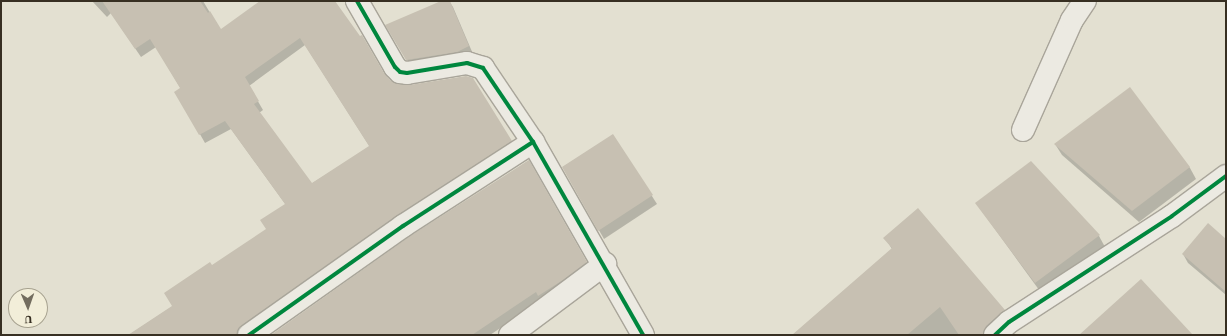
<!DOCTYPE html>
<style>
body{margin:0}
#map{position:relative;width:1227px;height:336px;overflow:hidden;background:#e3e0d1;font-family:"Source Serif 4",serif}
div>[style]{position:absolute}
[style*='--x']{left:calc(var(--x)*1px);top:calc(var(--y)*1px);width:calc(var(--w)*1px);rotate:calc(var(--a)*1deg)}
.shadow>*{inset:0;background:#0003}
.building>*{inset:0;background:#c7c0b2}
.roads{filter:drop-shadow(1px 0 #a9a59a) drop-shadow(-1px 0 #a9a59a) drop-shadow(0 1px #a9a59a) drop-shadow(0 -1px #a9a59a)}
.minor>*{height:22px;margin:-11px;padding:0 11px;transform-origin:11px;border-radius:11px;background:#eceae2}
.cycleway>*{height:4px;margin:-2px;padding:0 2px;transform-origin:2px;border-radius:2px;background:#00873e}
span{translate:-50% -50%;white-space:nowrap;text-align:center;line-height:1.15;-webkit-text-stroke:3px #f2eed9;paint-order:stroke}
.frame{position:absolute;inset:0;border:2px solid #372f22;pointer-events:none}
.north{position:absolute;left:8px;top:288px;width:40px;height:40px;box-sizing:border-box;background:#f2eed9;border:1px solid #a7a290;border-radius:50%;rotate:178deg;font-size:11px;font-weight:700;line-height:16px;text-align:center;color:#372f22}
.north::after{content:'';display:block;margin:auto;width:14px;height:18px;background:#736d5f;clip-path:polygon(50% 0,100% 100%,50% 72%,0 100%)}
</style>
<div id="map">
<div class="shadow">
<i style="clip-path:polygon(evenodd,92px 1px,203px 1px,221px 31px,262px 1px,333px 1px,385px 77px,397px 85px,511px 141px,516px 150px,245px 335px,129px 335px,173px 306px,212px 266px,267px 230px,286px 205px,231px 129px,205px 143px,176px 92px,181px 89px,156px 47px,141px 57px,111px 13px,107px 17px,92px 1px,305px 45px,370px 147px,311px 184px,259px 113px,263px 110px,249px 86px,305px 45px)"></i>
<i style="clip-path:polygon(444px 1px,449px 1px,453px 7px,473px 54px,412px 68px,387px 25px)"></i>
<i style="clip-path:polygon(1129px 89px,1190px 168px,1196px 179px,1139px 222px,1062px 155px,1055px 144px)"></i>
<i style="clip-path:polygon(613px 135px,657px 204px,604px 239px,563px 167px)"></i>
<i style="clip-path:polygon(528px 161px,591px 271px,542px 300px,490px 335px,272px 335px)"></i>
<i style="clip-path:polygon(976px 203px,1099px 236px,1105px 247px,1042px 294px)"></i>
<i style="clip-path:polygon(885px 238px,1004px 310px,1009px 319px,991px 335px,793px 335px,892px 249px)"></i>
<i style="clip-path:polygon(1226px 240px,1226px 295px,1188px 263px,1183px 254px)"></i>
</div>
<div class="building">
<i style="clip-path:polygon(evenodd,102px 1px,200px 1px,208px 13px,210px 11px,221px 29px,260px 1px,335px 1px,360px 36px,362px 35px,384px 73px,391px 81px,398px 84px,409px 85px,466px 76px,473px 78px,512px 141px,396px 216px,242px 325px,238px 329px,237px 335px,128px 335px,172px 306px,164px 293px,210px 262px,212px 265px,266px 229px,260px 220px,285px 204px,225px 121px,199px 135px,174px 92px,180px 88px,150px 39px,135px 49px,102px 1px,300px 38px,369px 146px,312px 183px,254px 104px,259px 101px,245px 77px,300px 38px)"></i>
<i style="clip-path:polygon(441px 1px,450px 1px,469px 46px,457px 52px,406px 60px,385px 25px)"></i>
<i style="clip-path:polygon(1130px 87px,1190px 167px,1132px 211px,1054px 144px)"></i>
<i style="clip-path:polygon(613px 134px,653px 195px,598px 231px,562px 167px)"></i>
<i style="clip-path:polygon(529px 160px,587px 262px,563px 280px,538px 296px,536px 292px,472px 335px,271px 335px,410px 236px)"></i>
<i style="clip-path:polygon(1031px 161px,1100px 235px,1035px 283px,975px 203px)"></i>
<i style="clip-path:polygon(918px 208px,1005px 310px,986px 326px,983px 335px,959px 335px,940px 307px,907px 335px,792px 335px,892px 248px,883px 238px)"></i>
<i style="clip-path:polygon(1208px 223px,1226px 239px,1226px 292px,1182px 254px)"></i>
<i style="clip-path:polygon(1141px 279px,1193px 335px,1079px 335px)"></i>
</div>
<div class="roads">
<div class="minor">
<i style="--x:357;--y:1;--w:76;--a:60.1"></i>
<i style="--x:395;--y:67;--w:7;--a:45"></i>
<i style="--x:400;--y:72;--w:7;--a:8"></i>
<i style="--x:407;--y:73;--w:61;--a:-9.5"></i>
<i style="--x:467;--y:63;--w:17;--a:17"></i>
<i style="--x:483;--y:68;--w:89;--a:56"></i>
<i style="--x:533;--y:142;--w:222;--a:60.3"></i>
<i style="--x:1023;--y:130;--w:120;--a:-66"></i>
<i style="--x:1072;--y:20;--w:23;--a:-56"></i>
<i style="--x:249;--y:335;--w:189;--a:-35.3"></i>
<i style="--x:403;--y:226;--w:155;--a:-32.9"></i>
<i style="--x:510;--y:335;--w:119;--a:-36.8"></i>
<i style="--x:995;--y:335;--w:19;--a:-43"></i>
<i style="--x:1009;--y:322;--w:194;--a:-33"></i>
<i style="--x:1172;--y:216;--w:67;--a:-36.5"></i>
</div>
</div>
<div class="cycleway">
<i style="--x:357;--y:1;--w:76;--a:60.1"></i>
<i style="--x:395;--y:67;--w:7;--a:45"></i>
<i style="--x:400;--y:72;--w:7;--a:8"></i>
<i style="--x:407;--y:73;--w:61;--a:-9.5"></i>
<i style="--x:467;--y:63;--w:17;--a:17"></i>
<i style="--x:483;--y:68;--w:89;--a:56"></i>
<i style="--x:533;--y:142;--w:222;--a:60.3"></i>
<i style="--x:249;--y:335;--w:189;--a:-35.3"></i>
<i style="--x:403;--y:226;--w:155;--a:-32.9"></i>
<i style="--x:995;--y:335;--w:19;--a:-43"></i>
<i style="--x:1009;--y:322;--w:194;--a:-33"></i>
<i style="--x:1172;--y:216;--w:67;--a:-36.5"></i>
</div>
<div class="frame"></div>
<div class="north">U</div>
</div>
